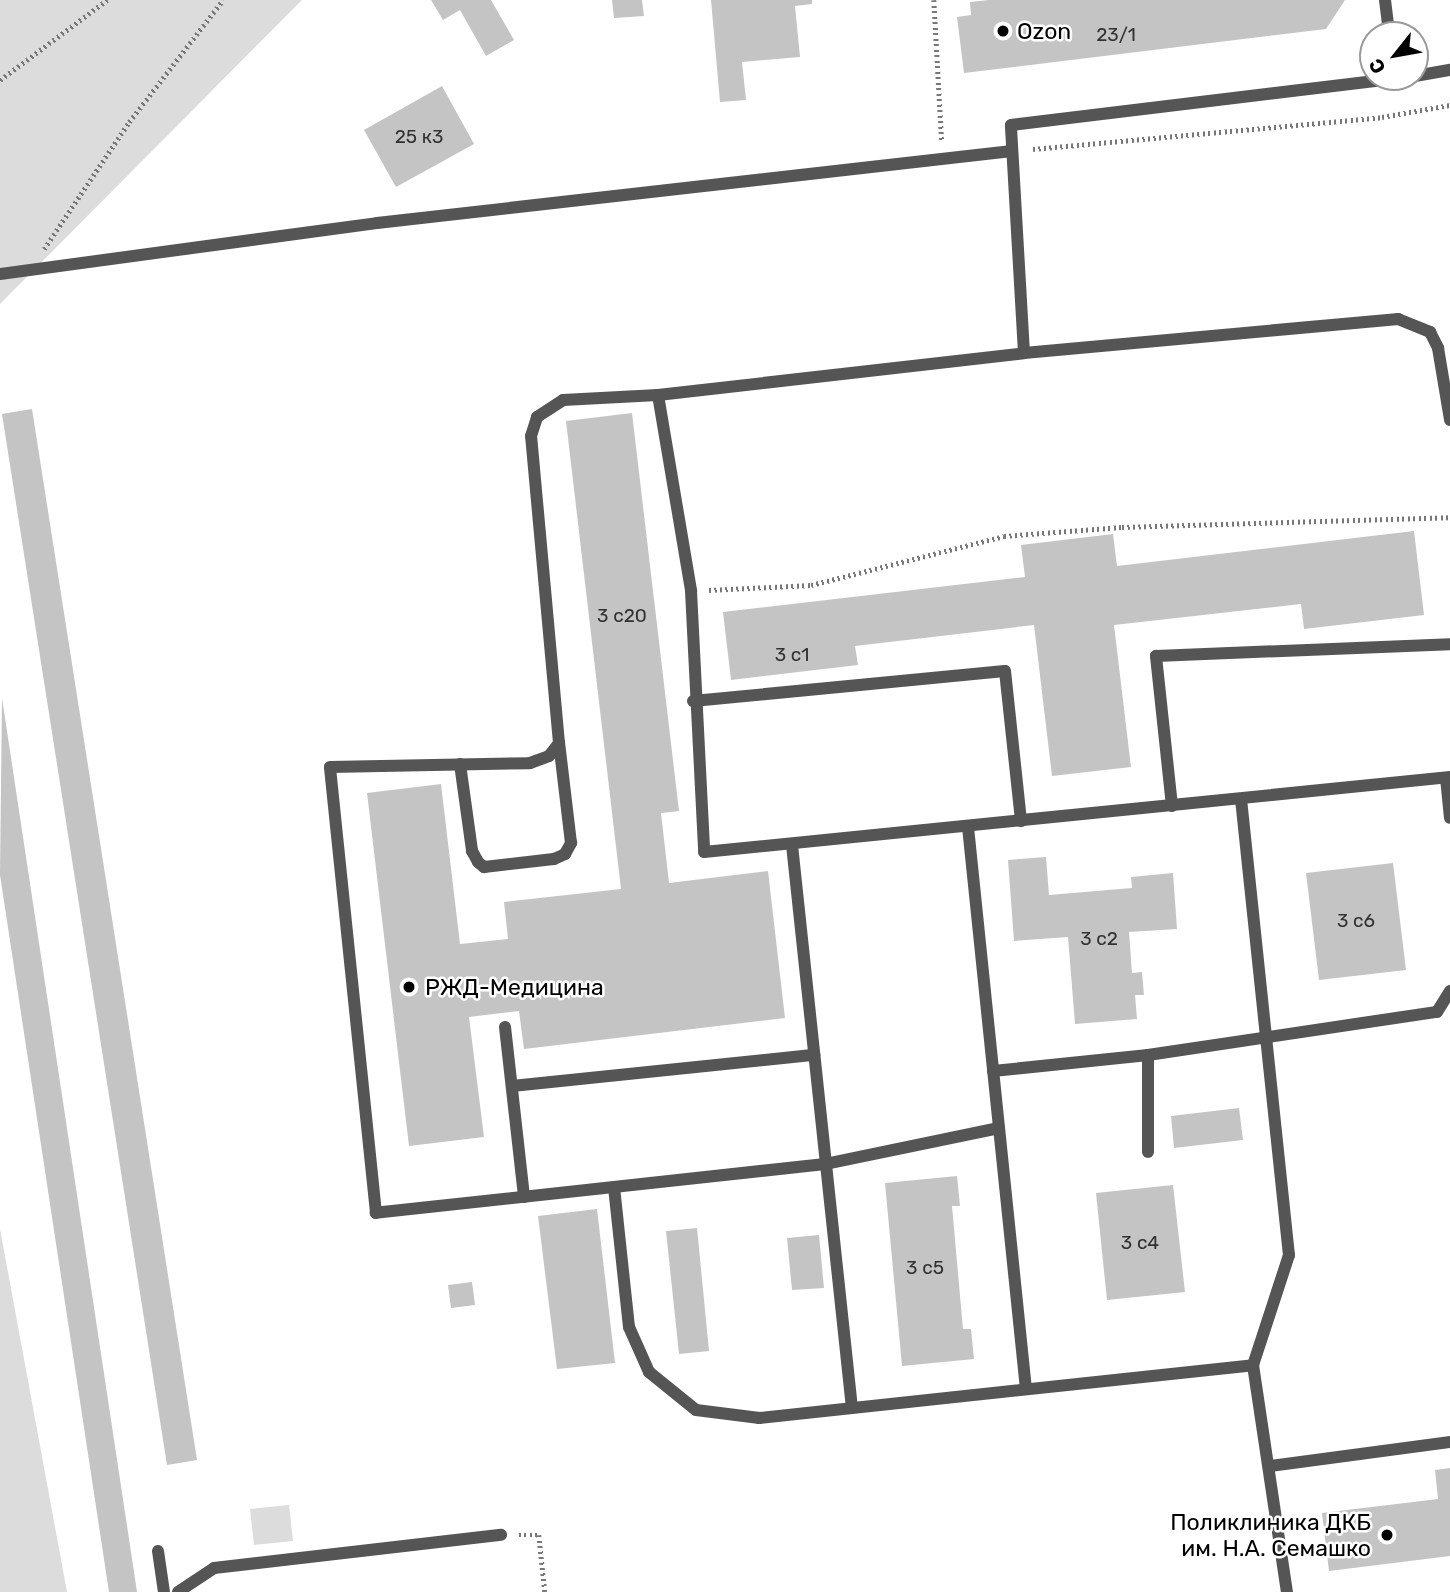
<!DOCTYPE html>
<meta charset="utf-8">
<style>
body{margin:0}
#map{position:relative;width:1450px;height:1592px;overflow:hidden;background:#fff;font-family:Rubik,sans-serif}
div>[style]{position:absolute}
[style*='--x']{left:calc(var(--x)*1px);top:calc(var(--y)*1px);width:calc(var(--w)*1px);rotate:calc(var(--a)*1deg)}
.green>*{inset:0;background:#dcdcdc}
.building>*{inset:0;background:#c4c4c4}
.path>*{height:4.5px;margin-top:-2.25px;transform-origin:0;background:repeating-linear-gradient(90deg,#777 0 2px,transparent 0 5.5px)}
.service>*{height:12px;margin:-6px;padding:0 6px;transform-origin:6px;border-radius:6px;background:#555}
.dots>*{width:19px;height:19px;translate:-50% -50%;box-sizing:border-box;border:4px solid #fff;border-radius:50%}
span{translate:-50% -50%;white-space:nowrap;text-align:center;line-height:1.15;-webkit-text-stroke:5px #fff;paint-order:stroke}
.number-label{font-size:19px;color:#313131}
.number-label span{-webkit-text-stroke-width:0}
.poi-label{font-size:23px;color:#000}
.left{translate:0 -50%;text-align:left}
.right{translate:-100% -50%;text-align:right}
.north{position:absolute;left:1359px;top:21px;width:70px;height:70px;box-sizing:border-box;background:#fff;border:2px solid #999;border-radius:50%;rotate:239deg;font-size:19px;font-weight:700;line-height:28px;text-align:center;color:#000}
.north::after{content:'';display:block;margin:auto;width:24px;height:32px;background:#000;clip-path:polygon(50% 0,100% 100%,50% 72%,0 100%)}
</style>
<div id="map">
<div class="green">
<i style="clip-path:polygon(0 0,302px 0,0 304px)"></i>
<i style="clip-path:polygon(0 1229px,67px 1592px,0 1592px)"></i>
<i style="clip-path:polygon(289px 1505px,293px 1541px,254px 1545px,250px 1509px)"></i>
</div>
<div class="building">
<i style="clip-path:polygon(431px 0,491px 0,514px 40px,486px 56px,460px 10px,443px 20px)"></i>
<i style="clip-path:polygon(612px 0,642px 0,644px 16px,614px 18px)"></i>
<i style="clip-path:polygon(711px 0,812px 0,812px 4px,795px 6px,800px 57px,742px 62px,746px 100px,720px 102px)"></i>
<i style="clip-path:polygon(989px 0,1345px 0,1326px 29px,964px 73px,957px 17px,971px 15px,970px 2px)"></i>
<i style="clip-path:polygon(442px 86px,474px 144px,396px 187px,364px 130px)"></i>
<i style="clip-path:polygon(32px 409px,197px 1460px,167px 1465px,2px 414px)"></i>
<i style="clip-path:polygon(632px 413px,679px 811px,661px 813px,669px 883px,768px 871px,785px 1018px,524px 1049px,519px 1011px,469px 1017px,484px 1137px,409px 1146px,367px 793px,441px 784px,460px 944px,508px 939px,504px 902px,621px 889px,566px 421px)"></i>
<i style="clip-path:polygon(1414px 531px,1424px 615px,1304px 629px,1301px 604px,1114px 625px,1131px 767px,1052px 776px,1034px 625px,855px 646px,858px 665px,731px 680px,723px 612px,1025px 577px,1021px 545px,1113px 534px,1117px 566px)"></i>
<i style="clip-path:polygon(2px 698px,137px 1592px,109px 1592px,0 875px)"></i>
<i style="clip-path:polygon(1046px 857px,1049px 895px,1132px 888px,1131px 877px,1173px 873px,1177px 929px,1129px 932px,1132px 973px,1142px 972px,1144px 995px,1135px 995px,1137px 1019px,1075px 1024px,1068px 937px,1014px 941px,1008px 860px)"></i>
<i style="clip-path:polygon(1393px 863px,1406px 970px,1319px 980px,1306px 873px)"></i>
<i style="clip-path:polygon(1239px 1108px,1243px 1140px,1174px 1148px,1171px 1116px)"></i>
<i style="clip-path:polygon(957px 1176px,960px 1206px,952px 1206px,963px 1329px,971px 1329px,974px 1359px,902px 1366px,885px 1183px)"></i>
<i style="clip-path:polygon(1173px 1185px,1185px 1292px,1107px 1300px,1096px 1193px)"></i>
<i style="clip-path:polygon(597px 1209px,615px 1363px,557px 1369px,538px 1216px)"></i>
<i style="clip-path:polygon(697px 1228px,709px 1351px,679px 1354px,666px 1231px)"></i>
<i style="clip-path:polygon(819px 1235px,824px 1288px,792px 1290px,787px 1238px)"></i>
<i style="clip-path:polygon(472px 1282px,475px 1305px,451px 1308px,448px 1285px)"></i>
<i style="clip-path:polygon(1450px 1468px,1450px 1556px,1329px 1571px,1322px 1513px,1438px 1499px,1435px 1470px)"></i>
</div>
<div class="path">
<i style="--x:934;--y:0;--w:141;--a:86.8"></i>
<i style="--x:0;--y:80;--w:134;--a:-36.8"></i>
<i style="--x:1033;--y:149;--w:350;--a:-5.2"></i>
<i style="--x:1382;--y:117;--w:69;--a:-10"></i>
<i style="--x:44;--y:249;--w:153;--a:-56.2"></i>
<i style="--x:129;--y:122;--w:154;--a:-52.4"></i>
<i style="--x:709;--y:590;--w:102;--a:-2.8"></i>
<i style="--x:811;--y:585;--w:199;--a:-14.2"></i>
<i style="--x:1004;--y:536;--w:118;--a:-4.4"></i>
<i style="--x:1122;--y:527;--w:328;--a:-1.7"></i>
<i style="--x:519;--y:1535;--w:20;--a:0"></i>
<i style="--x:539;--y:1535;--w:57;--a:84"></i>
</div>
<div class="service">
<i style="--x:1385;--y:0;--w:35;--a:83"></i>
<i style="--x:1415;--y:76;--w:36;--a:-10"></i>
<i style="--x:0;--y:274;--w:380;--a:-7.7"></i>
<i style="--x:377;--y:223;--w:639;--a:-6.47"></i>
<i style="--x:1024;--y:353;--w:228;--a:-93.3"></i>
<i style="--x:1011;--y:125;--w:400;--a:-6.9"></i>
<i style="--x:658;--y:395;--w:199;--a:80.4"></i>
<i style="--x:691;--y:591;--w:261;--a:87.1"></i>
<i style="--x:704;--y:852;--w:750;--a:-5.74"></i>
<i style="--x:693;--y:701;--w:313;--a:-5.5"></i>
<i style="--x:1005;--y:671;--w:151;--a:83.9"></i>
<i style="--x:460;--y:764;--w:88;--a:82.1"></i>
<i style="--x:472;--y:851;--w:13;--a:61"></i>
<i style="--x:478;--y:862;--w:8;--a:40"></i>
<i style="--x:484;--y:867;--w:70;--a:-6.5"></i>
<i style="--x:554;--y:859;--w:12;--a:-24"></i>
<i style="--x:565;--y:854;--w:13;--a:-61"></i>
<i style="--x:571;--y:843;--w:101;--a:-96.8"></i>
<i style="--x:1446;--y:778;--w:40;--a:84.3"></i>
<i style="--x:1241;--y:799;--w:459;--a:84"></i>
<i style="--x:1289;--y:1255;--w:116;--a:108.1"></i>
<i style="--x:1253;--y:1365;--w:230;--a:81.5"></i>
<i style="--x:1172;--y:806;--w:151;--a:-96.1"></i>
<i style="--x:1156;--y:656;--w:294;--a:-2.3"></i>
<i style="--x:968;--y:827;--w:565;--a:84.11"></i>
<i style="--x:792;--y:845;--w:566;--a:83.92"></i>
<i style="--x:505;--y:1027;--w:171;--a:83.6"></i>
<i style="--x:993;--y:1071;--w:156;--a:-5.9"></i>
<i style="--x:1148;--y:1055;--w:292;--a:-8.5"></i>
<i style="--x:1437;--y:1012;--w:25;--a:-58"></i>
<i style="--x:512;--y:1086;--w:304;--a:-5.9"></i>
<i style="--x:999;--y:1128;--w:178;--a:168.3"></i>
<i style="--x:825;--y:1164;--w:452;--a:173.8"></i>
<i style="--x:376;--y:1213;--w:448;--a:-95.9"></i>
<i style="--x:330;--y:767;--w:200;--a:-1.1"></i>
<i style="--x:530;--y:763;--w:20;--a:-20"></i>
<i style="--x:549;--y:756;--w:16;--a:-52"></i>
<i style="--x:559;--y:743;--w:308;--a:-95.2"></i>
<i style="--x:531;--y:436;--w:20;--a:-72"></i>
<i style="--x:537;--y:417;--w:31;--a:-33"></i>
<i style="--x:563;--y:400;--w:95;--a:-3"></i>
<i style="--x:658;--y:395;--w:368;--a:-6.5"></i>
<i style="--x:1024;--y:353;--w:376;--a:-5.2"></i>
<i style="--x:1398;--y:319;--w:35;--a:22"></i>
<i style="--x:1430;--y:332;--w:18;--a:63"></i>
<i style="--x:1438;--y:348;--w:73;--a:80.5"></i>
<i style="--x:1148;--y:1152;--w:97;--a:-90"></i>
<i style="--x:614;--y:1187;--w:141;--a:83.9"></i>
<i style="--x:629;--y:1327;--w:49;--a:66"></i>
<i style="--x:649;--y:1372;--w:60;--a:39"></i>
<i style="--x:696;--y:1410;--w:64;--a:7.2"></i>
<i style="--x:759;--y:1418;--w:497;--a:-6.1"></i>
<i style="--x:1270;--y:1466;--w:182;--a:-7.6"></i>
<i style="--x:158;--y:1551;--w:41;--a:81.7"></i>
<i style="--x:178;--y:1592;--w:43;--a:-33.7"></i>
<i style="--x:214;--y:1568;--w:289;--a:-6.6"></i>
</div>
<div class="dots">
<i style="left:1003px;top:31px;background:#000"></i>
<i style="left:409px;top:987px;background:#000"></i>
<i style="left:1387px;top:1535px;background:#000"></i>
</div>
<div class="number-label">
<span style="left:1116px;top:35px">23/1</span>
<span style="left:419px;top:137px">25 к3</span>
<span style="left:622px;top:616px">3 с20</span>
<span style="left:792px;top:655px">3 с1</span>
<span style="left:1356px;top:921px">3 с6</span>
<span style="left:1099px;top:939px">3 с2</span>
<span style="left:1140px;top:1243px">3 с4</span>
<span style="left:925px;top:1268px">3 с5</span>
</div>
<div class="poi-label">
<span class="left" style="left:1017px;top:31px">Ozon</span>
<span class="left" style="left:425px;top:987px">РЖД-Медицина</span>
<span class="right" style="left:1371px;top:1535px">Поликлиника ДКБ<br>им. Н.А. Семашко</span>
</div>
<div class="north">С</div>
</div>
